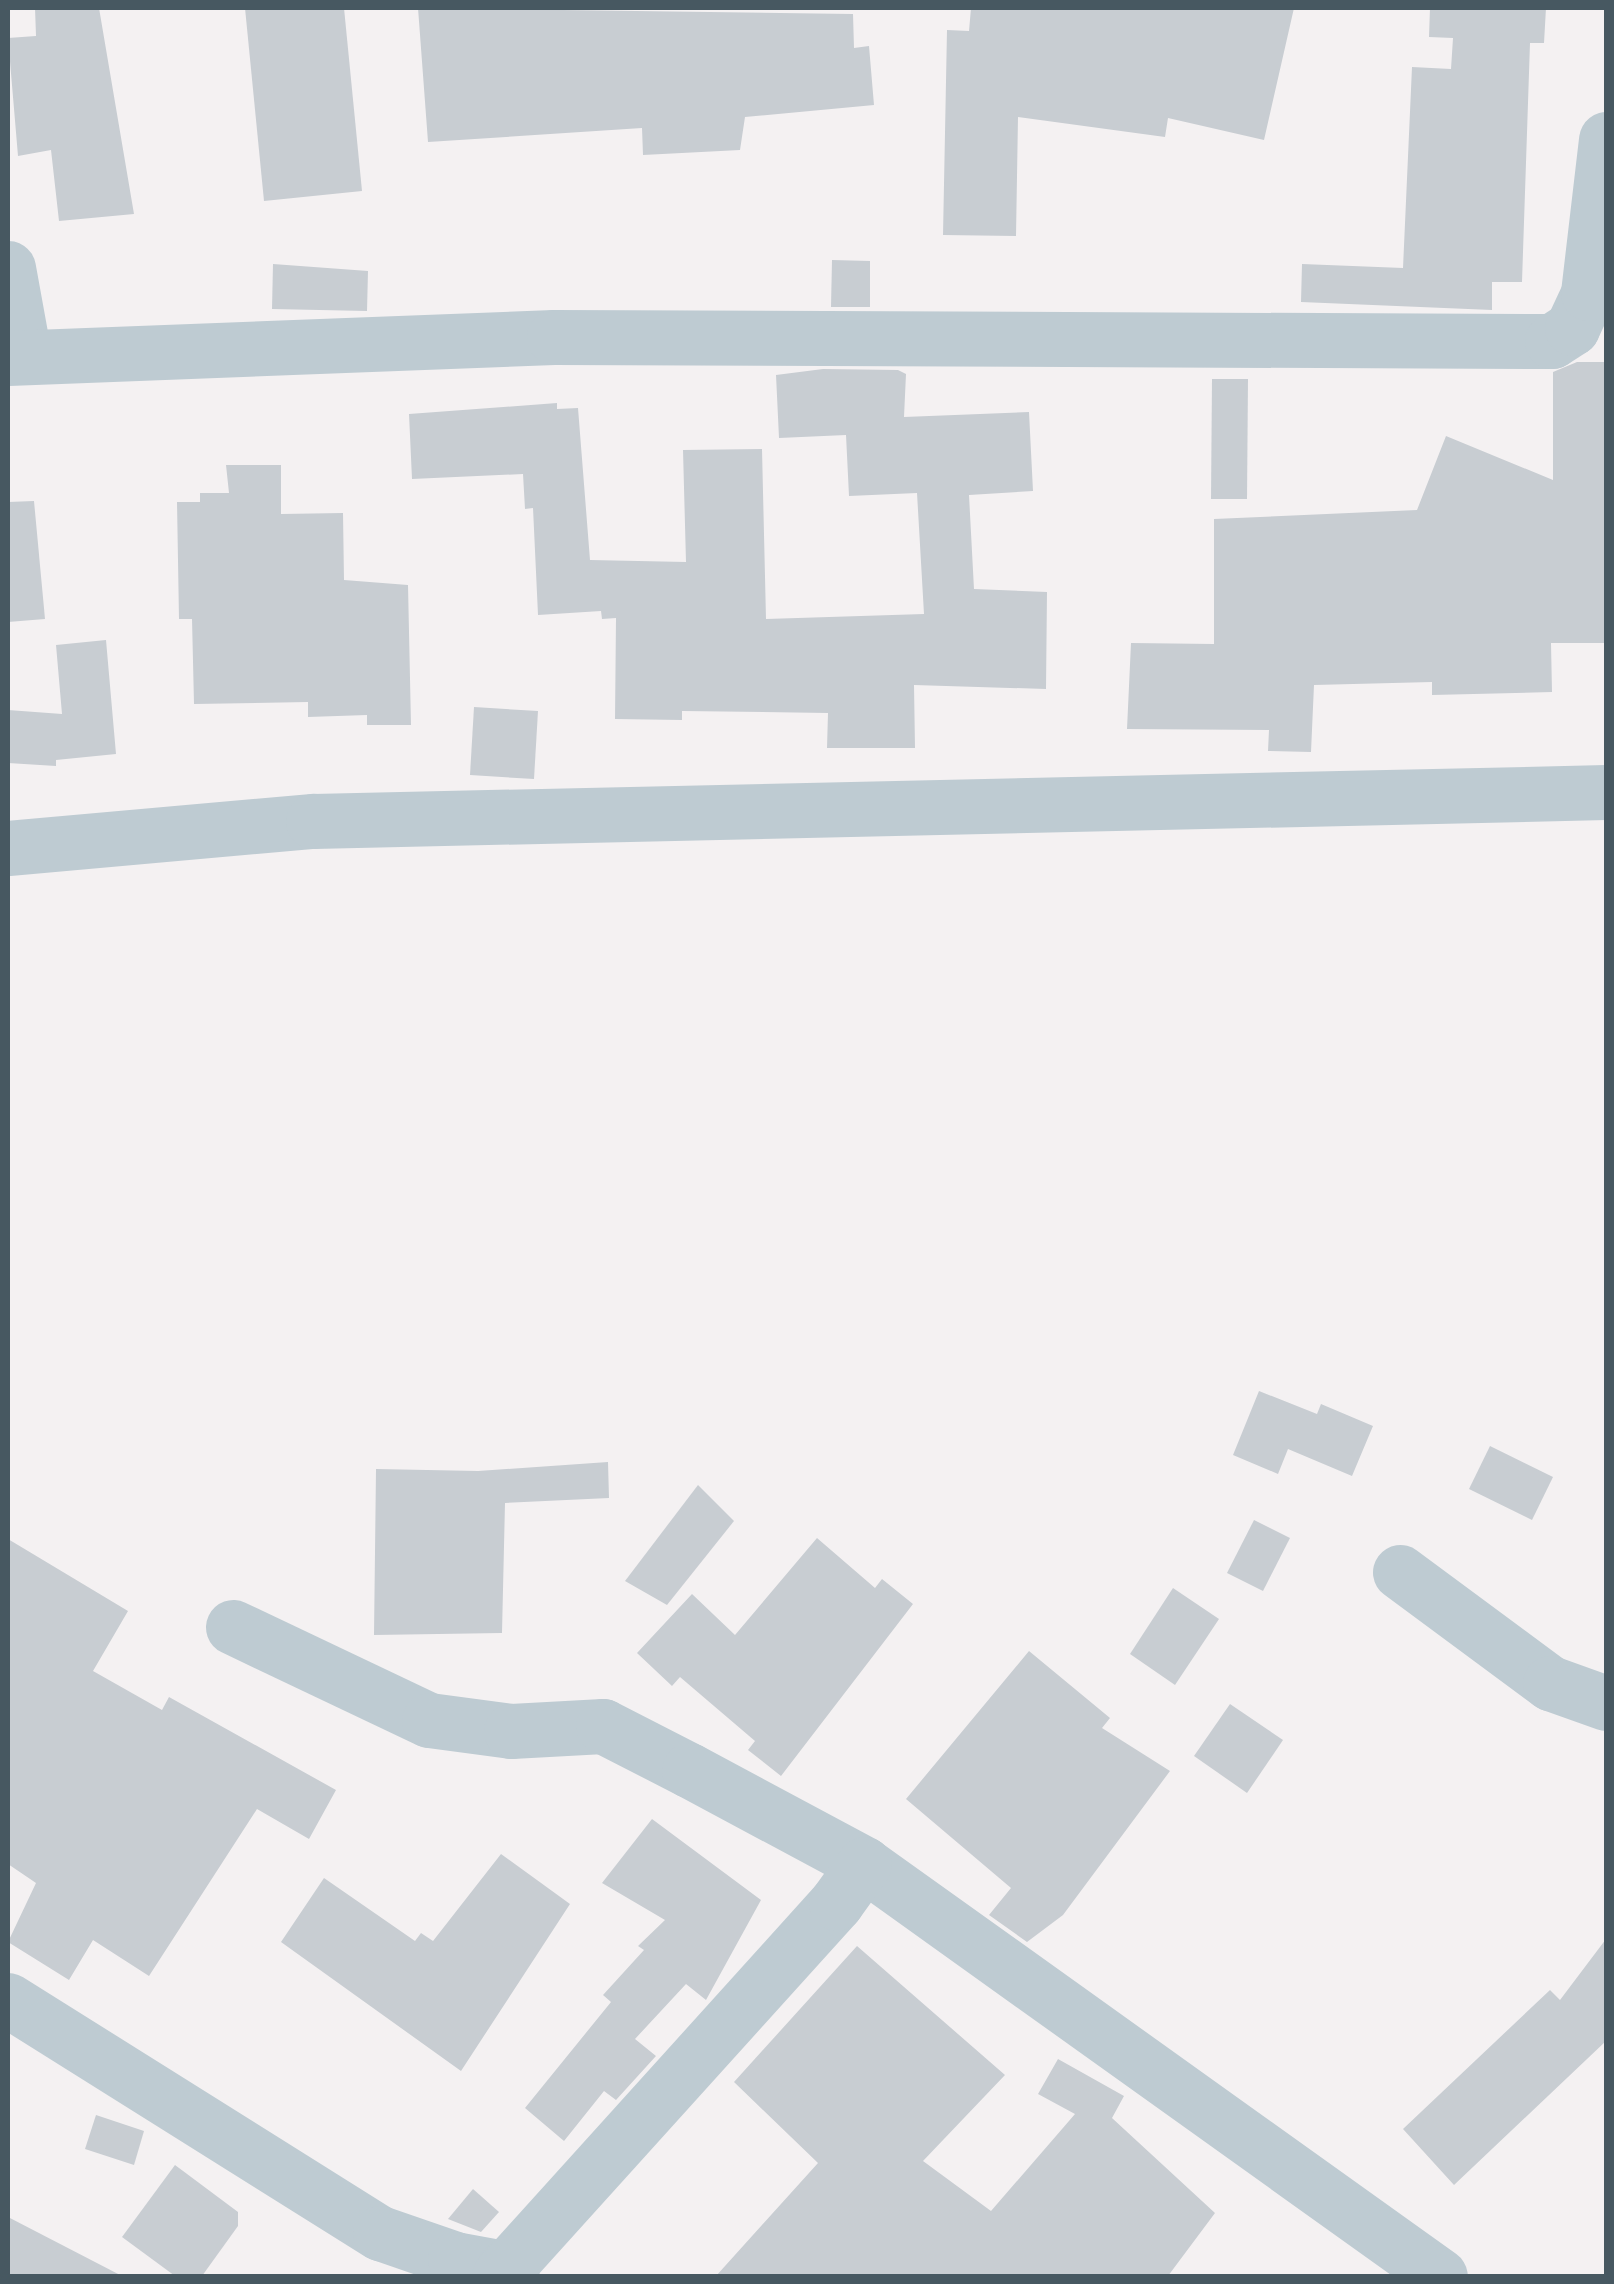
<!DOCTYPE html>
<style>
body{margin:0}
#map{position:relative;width:1614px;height:2284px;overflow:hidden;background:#f4f1f2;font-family:"PT Sans",sans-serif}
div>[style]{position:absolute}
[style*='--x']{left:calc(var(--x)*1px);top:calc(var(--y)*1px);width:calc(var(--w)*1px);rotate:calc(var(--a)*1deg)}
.building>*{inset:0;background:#c8cdd2}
.minor>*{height:55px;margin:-27.5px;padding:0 27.5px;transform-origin:27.5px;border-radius:27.5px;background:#becbd2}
span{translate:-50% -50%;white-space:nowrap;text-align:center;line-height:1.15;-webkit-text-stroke:8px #fff;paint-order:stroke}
.frame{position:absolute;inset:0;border:10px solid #475861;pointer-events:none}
</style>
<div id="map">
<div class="building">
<i style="clip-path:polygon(35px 8px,99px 8px,134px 214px,59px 221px,51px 150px,18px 156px,8px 38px,36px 36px)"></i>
<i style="clip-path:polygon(245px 8px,344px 8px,362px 191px,264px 201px)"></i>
<i style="clip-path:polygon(418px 8px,853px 14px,854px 48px,869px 46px,874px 105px,745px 117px,740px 150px,643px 155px,642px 128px,428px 142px)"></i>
<i style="clip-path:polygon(971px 8px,1294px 8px,1264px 140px,1168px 118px,1165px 137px,1018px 117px,1016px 236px,943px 235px,947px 30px,969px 31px)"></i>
<i style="clip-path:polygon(1430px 8px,1546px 8px,1544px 43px,1530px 43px,1522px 282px,1492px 282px,1492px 310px,1301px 302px,1302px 264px,1403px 268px,1412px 67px,1451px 69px,1453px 38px,1429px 37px)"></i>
<i style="clip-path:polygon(832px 260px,870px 261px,870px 307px,831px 307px)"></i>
<i style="clip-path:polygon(273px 264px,368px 271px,367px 311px,272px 309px)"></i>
<i style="clip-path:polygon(1577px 362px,1606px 362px,1606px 643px,1551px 643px,1552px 692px,1432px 695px,1432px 682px,1314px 685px,1311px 752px,1268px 751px,1269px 730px,1127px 729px,1131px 643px,1214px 644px,1214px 519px,1417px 510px,1446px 436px,1553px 480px,1553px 372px)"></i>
<i style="clip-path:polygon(823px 369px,898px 370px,906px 374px,904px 417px,1029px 412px,1033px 491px,969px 495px,974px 589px,1047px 592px,1046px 689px,914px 685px,915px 748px,827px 748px,828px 713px,682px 711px,682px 720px,615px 719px,616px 618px,602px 619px,601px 611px,538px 615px,533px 508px,525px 509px,523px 474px,412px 479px,409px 414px,557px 403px,557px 409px,578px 408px,590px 560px,686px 562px,683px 450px,762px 449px,766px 619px,924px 614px,917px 493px,849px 496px,846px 435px,779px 438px,776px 375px)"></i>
<i style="clip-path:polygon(1212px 379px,1248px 379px,1247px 499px,1211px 499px)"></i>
<i style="clip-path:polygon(226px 465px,281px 465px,281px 514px,343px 513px,344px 580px,408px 585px,411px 725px,367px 725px,367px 715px,308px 717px,308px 702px,194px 704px,192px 619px,179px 619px,177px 502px,200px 502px,200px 493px,229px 493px)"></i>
<i style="clip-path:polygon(34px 501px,45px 619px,8px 622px,8px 502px)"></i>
<i style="clip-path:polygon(106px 640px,116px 754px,56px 760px,56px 766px,8px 763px,8px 710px,62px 714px,56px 645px)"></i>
<i style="clip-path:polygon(474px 707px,538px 711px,534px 779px,470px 775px)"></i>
<i style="clip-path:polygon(1259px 1391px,1317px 1414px,1321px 1404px,1373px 1426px,1352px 1476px,1288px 1449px,1278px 1474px,1233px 1455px)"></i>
<i style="clip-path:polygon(1490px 1446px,1553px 1477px,1532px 1520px,1469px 1489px)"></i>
<i style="clip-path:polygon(608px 1462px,609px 1498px,505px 1503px,502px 1633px,374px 1635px,376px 1469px,478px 1471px)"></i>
<i style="clip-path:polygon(698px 1485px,734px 1521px,667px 1605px,625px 1581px)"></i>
<i style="clip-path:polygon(1254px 1520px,1290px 1538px,1263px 1591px,1227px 1573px)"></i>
<i style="clip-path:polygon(817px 1538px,875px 1588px,882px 1579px,913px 1604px,781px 1776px,748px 1750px,755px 1741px,680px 1677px,672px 1686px,637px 1653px,692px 1594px,735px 1635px)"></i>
<i style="clip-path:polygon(8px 1539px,128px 1611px,93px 1671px,162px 1710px,169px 1697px,336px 1790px,309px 1839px,257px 1809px,149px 1976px,93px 1940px,69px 1980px,8px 1942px,36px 1883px,8px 1864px)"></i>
<i style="clip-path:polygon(1173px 1588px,1219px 1619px,1175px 1685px,1130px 1654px)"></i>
<i style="clip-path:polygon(1029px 1651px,1110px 1718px,1102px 1728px,1170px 1771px,1063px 1915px,1027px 1942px,989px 1915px,1011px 1888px,906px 1799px)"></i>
<i style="clip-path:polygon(1230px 1704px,1283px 1740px,1247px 1793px,1194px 1756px)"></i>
<i style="clip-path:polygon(652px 1819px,761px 1900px,706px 2000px,686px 1984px,635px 2039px,656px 2056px,616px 2100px,604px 2091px,564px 2141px,525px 2108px,611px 2002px,603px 1995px,644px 1950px,638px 1946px,665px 1920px,602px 1883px)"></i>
<i style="clip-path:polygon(501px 1854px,570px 1904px,461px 2071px,281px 1942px,324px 1878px,415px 1941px,421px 1933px,433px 1941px)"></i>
<i style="clip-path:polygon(1606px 1939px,1606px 2041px,1454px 2185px,1403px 2129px,1550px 1990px,1560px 2000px)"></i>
<i style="clip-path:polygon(857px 1946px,1005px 2075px,923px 2161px,991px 2211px,1075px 2114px,1038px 2094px,1058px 2059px,1124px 2096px,1112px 2118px,1215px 2213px,1168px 2276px,716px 2276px,818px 2163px,734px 2082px)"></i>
<i style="clip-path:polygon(96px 2115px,144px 2131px,134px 2165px,85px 2149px)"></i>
<i style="clip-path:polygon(175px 2165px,238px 2212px,238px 2226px,202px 2276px,175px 2276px,122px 2237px)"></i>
<i style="clip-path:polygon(473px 2189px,499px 2212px,481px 2232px,448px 2219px)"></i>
<i style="clip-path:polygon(8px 2217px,122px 2276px,8px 2276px)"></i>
</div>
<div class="minor">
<i style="--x:8;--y:268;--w:89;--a:79.7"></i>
<i style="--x:8;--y:358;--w:546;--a:-2.2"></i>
<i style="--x:554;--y:337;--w:998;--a:0.23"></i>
<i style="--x:1552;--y:341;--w:24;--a:-33"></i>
<i style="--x:1572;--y:328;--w:38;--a:-65"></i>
<i style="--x:1588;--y:293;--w:155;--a:-83.3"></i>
<i style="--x:8;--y:848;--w:306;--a:-5.1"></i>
<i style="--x:313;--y:821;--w:1293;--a:-1.28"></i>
<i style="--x:1400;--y:1572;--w:187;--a:36.5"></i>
<i style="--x:1550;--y:1683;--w:59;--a:19.7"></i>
<i style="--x:233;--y:1627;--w:217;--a:25.4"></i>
<i style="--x:429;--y:1720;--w:83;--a:7.6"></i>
<i style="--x:511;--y:1731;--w:92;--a:-3.1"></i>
<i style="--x:603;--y:1726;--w:97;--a:27.1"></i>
<i style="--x:689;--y:1770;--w:199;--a:28.2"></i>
<i style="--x:864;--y:1864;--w:708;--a:35.58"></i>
<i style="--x:8;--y:2000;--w:439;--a:32.1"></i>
<i style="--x:380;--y:2233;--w:79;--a:19.1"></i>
<i style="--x:455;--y:2259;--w:50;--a:10.4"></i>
<i style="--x:504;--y:2268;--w:11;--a:45"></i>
<i style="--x:499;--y:2276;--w:503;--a:-47.9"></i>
<i style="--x:836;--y:1903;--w:48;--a:-54.3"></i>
</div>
<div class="frame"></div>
</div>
